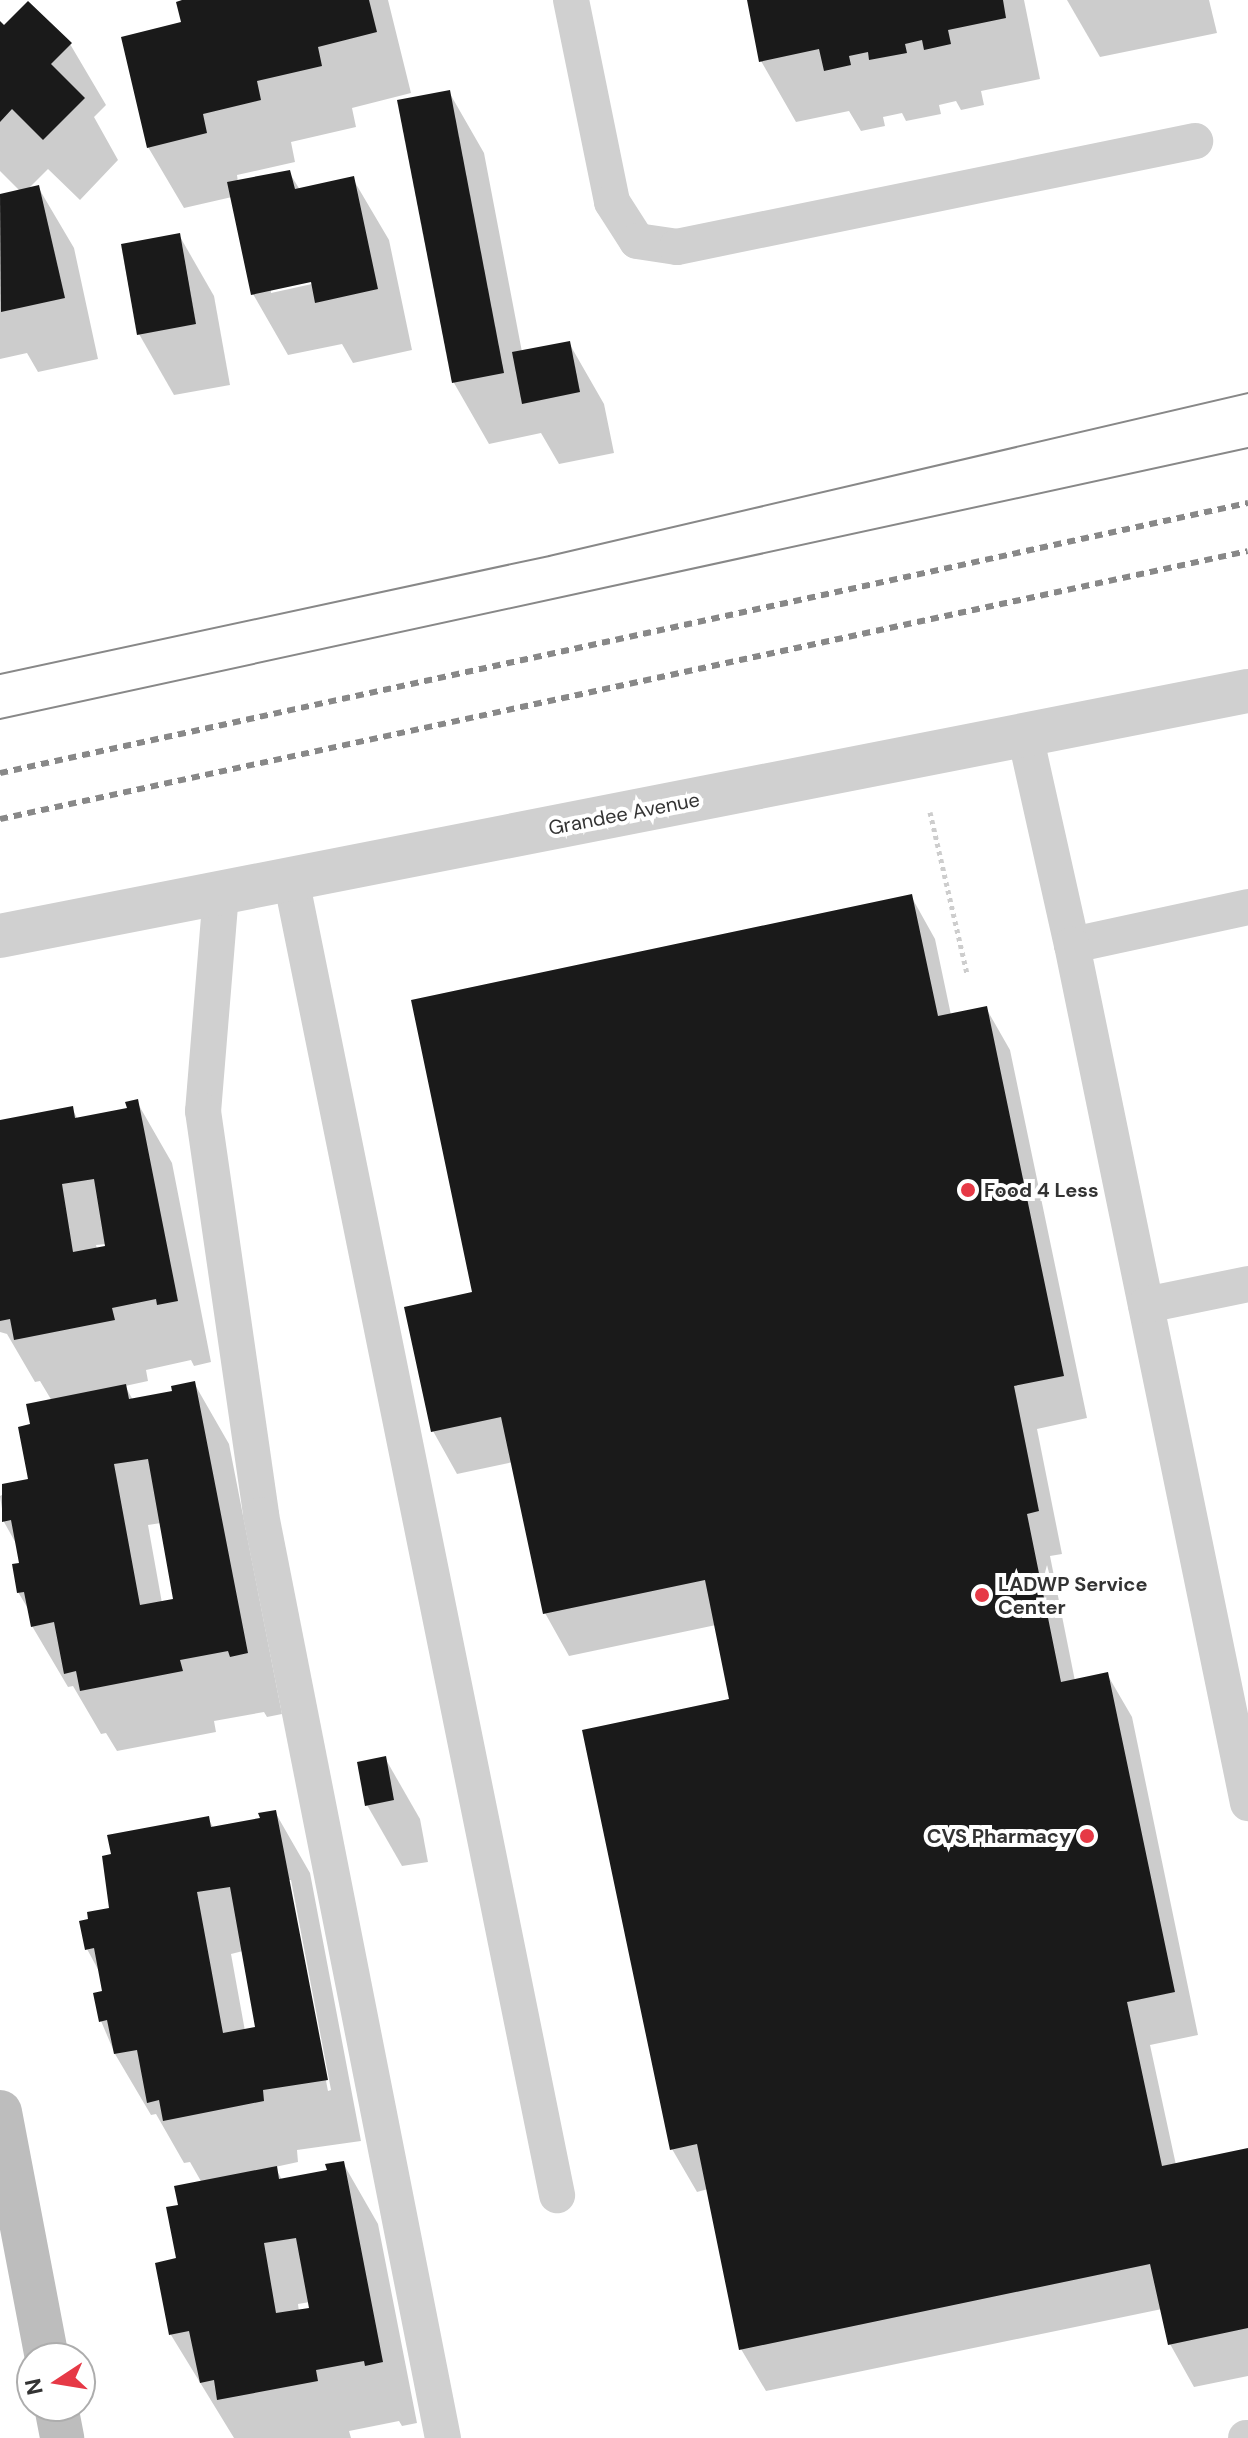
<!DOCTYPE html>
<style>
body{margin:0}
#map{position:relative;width:1248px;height:2438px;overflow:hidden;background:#fff;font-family:"DM Sans",sans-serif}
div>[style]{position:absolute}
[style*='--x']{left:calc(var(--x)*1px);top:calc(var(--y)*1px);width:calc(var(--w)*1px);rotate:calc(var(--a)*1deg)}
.shadow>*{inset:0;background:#0003}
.building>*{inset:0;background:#1a1a1a}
.path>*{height:5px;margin-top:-2.5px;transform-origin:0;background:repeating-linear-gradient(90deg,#cdcdcd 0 4px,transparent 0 8px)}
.lane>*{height:36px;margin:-18px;padding:0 18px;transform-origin:18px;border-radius:18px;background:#d0d0d0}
.street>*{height:44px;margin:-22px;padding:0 22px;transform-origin:22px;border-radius:22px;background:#d0d0d0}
.secondary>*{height:44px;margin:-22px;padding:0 22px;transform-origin:22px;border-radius:22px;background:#bdbdbd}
.tram>*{height:2px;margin:-1px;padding:0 1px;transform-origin:1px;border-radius:1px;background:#888}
.rail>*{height:6px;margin-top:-3px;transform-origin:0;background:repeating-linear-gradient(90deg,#888 0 8px,transparent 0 14px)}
.dots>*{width:22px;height:22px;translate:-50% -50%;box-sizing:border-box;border:4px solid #fff;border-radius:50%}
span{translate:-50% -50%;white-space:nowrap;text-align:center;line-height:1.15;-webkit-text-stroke:8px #fff;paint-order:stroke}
.street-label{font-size:20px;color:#333}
.poi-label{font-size:20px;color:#333;font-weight:700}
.left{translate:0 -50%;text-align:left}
.right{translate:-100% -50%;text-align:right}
.north{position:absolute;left:16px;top:2342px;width:80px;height:80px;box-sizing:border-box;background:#fff;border:2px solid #adadad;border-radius:50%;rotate:258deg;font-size:22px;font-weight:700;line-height:32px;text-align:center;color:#333}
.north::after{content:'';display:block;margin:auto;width:28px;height:36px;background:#e63946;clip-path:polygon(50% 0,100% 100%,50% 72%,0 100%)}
</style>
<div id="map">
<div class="shadow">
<i style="clip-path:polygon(evenodd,191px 0,388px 0,411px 93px,352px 108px,356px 127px,291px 142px,295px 162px,237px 175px,238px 182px,289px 172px,300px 190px,353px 179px,389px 240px,412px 350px,353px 363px,342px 344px,288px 355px,253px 294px,232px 197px,184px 208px,148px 147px,191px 0,320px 278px,321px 282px,271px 293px,271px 289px,320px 278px)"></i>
<i style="clip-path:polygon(749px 0,1024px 0,1040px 79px,981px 91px,984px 105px,961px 110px,956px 101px,939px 105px,941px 114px,906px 121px,902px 113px,883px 117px,885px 126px,861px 131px,849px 111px,796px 122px,761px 61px)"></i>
<i style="clip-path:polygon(1067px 0,1209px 0,1217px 33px,1100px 57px)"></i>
<i style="clip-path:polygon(0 23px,4px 28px,70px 44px,106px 105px,94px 117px,118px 160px,80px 200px,48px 169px,28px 189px,38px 187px,74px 248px,98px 359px,38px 372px,27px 353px,0 359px,0 196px,20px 191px,0 171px)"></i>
<i style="clip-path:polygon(449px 92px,484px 153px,522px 352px,569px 343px,604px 404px,614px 453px,559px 464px,541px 433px,489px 444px,454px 383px)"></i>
<i style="clip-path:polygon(179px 235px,214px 296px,230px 385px,174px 395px,139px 334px)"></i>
<i style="clip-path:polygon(911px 896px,935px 939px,951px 1015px,986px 1008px,1010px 1050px,1087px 1418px,1037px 1429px,1062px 1554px,1050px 1556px,1075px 1681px,1107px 1674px,1132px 1717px,1198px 2035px,1150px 2045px,1176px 2165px,1248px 2150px,1248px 2376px,1194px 2387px,1170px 2344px,1162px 2309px,766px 2391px,741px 2349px,708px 2189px,697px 2192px,672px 2149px,732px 1701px,716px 1625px,569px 1656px,545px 1613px,513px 1462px,457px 1474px,433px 1431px,475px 1294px)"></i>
<i style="clip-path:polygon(evenodd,137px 1102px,172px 1163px,211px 1362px,194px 1366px,191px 1360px,146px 1370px,148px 1381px,125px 1386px,133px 1400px,174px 1392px,194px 1383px,229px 1444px,282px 1714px,267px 1717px,264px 1712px,214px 1721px,216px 1732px,117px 1751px,106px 1733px,101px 1734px,73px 1686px,68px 1687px,32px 1626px,30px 1612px,18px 1592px,22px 1565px,18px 1547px,4px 1522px,0 1496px,30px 1480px,32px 1426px,52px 1401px,40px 1381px,35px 1382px,7px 1334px,0 1332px,0 1122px,72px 1108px,78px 1120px,129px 1110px,137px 1102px,106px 1244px,107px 1248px,97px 1249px,96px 1245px,106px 1244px,137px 1102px,161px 1523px,175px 1600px,162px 1603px,148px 1525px,161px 1523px)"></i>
<i style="clip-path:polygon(385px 1758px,420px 1819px,428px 1862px,402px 1866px,367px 1805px)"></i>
<i style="clip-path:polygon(evenodd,275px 1812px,310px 1873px,361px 2141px,297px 2150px,298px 2162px,275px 2167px,282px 2180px,329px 2171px,343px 2163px,378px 2224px,417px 2423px,402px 2426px,399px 2421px,349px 2431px,351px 2438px,234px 2438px,171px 2335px,180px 2207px,202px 2183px,190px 2162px,184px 2163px,156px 2114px,151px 2115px,115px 2054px,101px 2021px,105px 1992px,101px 1975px,87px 1949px,111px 1909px,208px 1818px,214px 1829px,262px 1820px,275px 1812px,287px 1880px,291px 1880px,331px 2090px,328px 2091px,287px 1880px,275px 1812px,243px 1951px,257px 2029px,245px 2031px,231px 1954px,243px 1951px,275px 1812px,310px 2302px,311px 2310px,299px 2312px,298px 2304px,310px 2302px)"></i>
</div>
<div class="building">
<i style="clip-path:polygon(182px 0,369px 0,377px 32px,318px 47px,322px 66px,257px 81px,261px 100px,203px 114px,207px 133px,147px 148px,121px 37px,181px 22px,176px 2px)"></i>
<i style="clip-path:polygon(747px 0,1003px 0,1006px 18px,948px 30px,951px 44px,924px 50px,922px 40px,905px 44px,907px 53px,869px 60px,868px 52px,849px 56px,851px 65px,824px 71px,819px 49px,759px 62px)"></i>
<i style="clip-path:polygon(28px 1px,72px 43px,51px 64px,85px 98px,43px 140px,12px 109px,0 122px,0 21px,4px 25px)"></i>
<i style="clip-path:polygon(450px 90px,504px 373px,452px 383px,397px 100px)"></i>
<i style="clip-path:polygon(290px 170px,295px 189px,354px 176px,378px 289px,315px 303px,311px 282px,251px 295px,227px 182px)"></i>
<i style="clip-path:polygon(39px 185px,65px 298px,1px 312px,0 194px)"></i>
<i style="clip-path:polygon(180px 233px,196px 324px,137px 335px,121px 244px)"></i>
<i style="clip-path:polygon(570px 341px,580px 392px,522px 404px,512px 352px)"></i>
<i style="clip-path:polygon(912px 894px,938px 1016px,987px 1006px,1064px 1376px,1014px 1386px,1039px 1511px,1027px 1514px,1061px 1682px,1108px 1672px,1175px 1992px,1127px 2002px,1162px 2166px,1248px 2148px,1248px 2328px,1168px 2345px,1150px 2264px,739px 2350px,697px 2144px,670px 2150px,582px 1730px,729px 1699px,705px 1580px,543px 1614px,501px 1417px,431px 1432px,404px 1307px,472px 1292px,411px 1000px)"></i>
<i style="clip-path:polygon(evenodd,138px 1099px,178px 1301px,157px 1305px,156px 1299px,112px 1308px,115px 1320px,14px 1340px,10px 1319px,0 1321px,0 1120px,73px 1106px,75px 1118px,127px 1108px,125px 1102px,138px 1099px,94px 1179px,105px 1246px,73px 1252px,62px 1184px,94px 1179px)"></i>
<i style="clip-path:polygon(evenodd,195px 1381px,248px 1653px,230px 1657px,228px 1651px,180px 1660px,183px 1671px,80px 1691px,76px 1671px,64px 1674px,54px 1622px,31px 1627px,24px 1592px,17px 1593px,12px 1564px,19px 1563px,11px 1520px,2px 1522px,2px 1484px,28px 1479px,18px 1427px,30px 1424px,26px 1404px,126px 1384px,129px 1399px,172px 1391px,171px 1386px,195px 1381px,148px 1459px,173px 1599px,140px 1605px,114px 1464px,148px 1459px)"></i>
<i style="clip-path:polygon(386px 1756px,394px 1800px,365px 1806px,357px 1762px)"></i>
<i style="clip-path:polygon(evenodd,276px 1810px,328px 2080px,263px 2090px,264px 2101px,163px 2121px,159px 2100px,147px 2103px,137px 2050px,114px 2054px,107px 2020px,99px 2022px,93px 1993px,102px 1991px,94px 1948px,85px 1950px,79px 1921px,88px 1919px,87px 1912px,109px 1908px,102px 1856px,111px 1854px,107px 1835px,209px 1816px,211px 1827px,260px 1818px,258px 1813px,276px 1810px,230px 1887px,255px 2027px,223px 2033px,197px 1892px,230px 1887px)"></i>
<i style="clip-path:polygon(evenodd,344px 2161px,383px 2362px,365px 2366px,364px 2361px,316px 2370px,318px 2381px,217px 2400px,214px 2380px,200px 2383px,189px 2331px,169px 2335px,155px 2263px,176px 2258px,166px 2207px,178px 2205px,174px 2186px,277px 2166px,279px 2179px,327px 2170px,325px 2164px,344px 2161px,296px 2238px,309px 2308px,276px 2313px,264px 2243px,296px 2238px)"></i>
</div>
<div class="path">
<i style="--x:930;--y:812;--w:166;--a:77.1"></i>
</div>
<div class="lane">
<i style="--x:571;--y:0;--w:206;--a:78.5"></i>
<i style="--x:612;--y:202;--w:46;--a:57.3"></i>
<i style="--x:637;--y:241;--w:40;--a:8.5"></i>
<i style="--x:677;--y:247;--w:529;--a:-11.56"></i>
<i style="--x:1025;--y:735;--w:215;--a:77.4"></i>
<i style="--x:291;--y:879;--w:1343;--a:78.57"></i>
<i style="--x:221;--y:893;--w:219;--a:94.7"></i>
<i style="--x:203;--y:1111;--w:408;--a:81.8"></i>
<i style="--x:261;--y:1515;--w:941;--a:78.85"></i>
<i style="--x:1248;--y:907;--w:180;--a:167.8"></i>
<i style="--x:1072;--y:945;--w:876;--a:78.41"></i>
<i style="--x:1146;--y:1305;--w:104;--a:-11.6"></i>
<i style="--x:1246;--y:2438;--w:2;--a:0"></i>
</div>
<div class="street">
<i style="--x:0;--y:936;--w:1272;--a:-11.11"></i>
</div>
<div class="secondary">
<i style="--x:0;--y:2112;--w:250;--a:79.2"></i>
<i style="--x:56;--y:2406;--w:33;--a:79"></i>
</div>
<div class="tram">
<i style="--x:0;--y:674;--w:562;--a:-12.13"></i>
<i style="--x:549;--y:556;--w:718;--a:-13.13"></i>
<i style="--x:0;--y:719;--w:1277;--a:-12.25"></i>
</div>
<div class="rail">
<i style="--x:0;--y:773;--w:1277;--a:-12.21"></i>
<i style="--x:0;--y:819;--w:1276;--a:-12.12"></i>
</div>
<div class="dots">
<i style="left:968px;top:1190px;background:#e63946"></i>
<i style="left:982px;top:1595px;background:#e63946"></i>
<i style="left:1087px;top:1836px;background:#e63946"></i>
</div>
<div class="street-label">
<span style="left:624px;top:814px;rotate:-11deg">Grandee Avenue</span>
</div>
<div class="poi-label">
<span class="left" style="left:984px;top:1190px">Food 4 Less</span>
<span class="left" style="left:998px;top:1596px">LADWP Service<br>Center</span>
<span class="right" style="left:1071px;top:1836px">CVS Pharmacy</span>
</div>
<div class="north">N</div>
</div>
